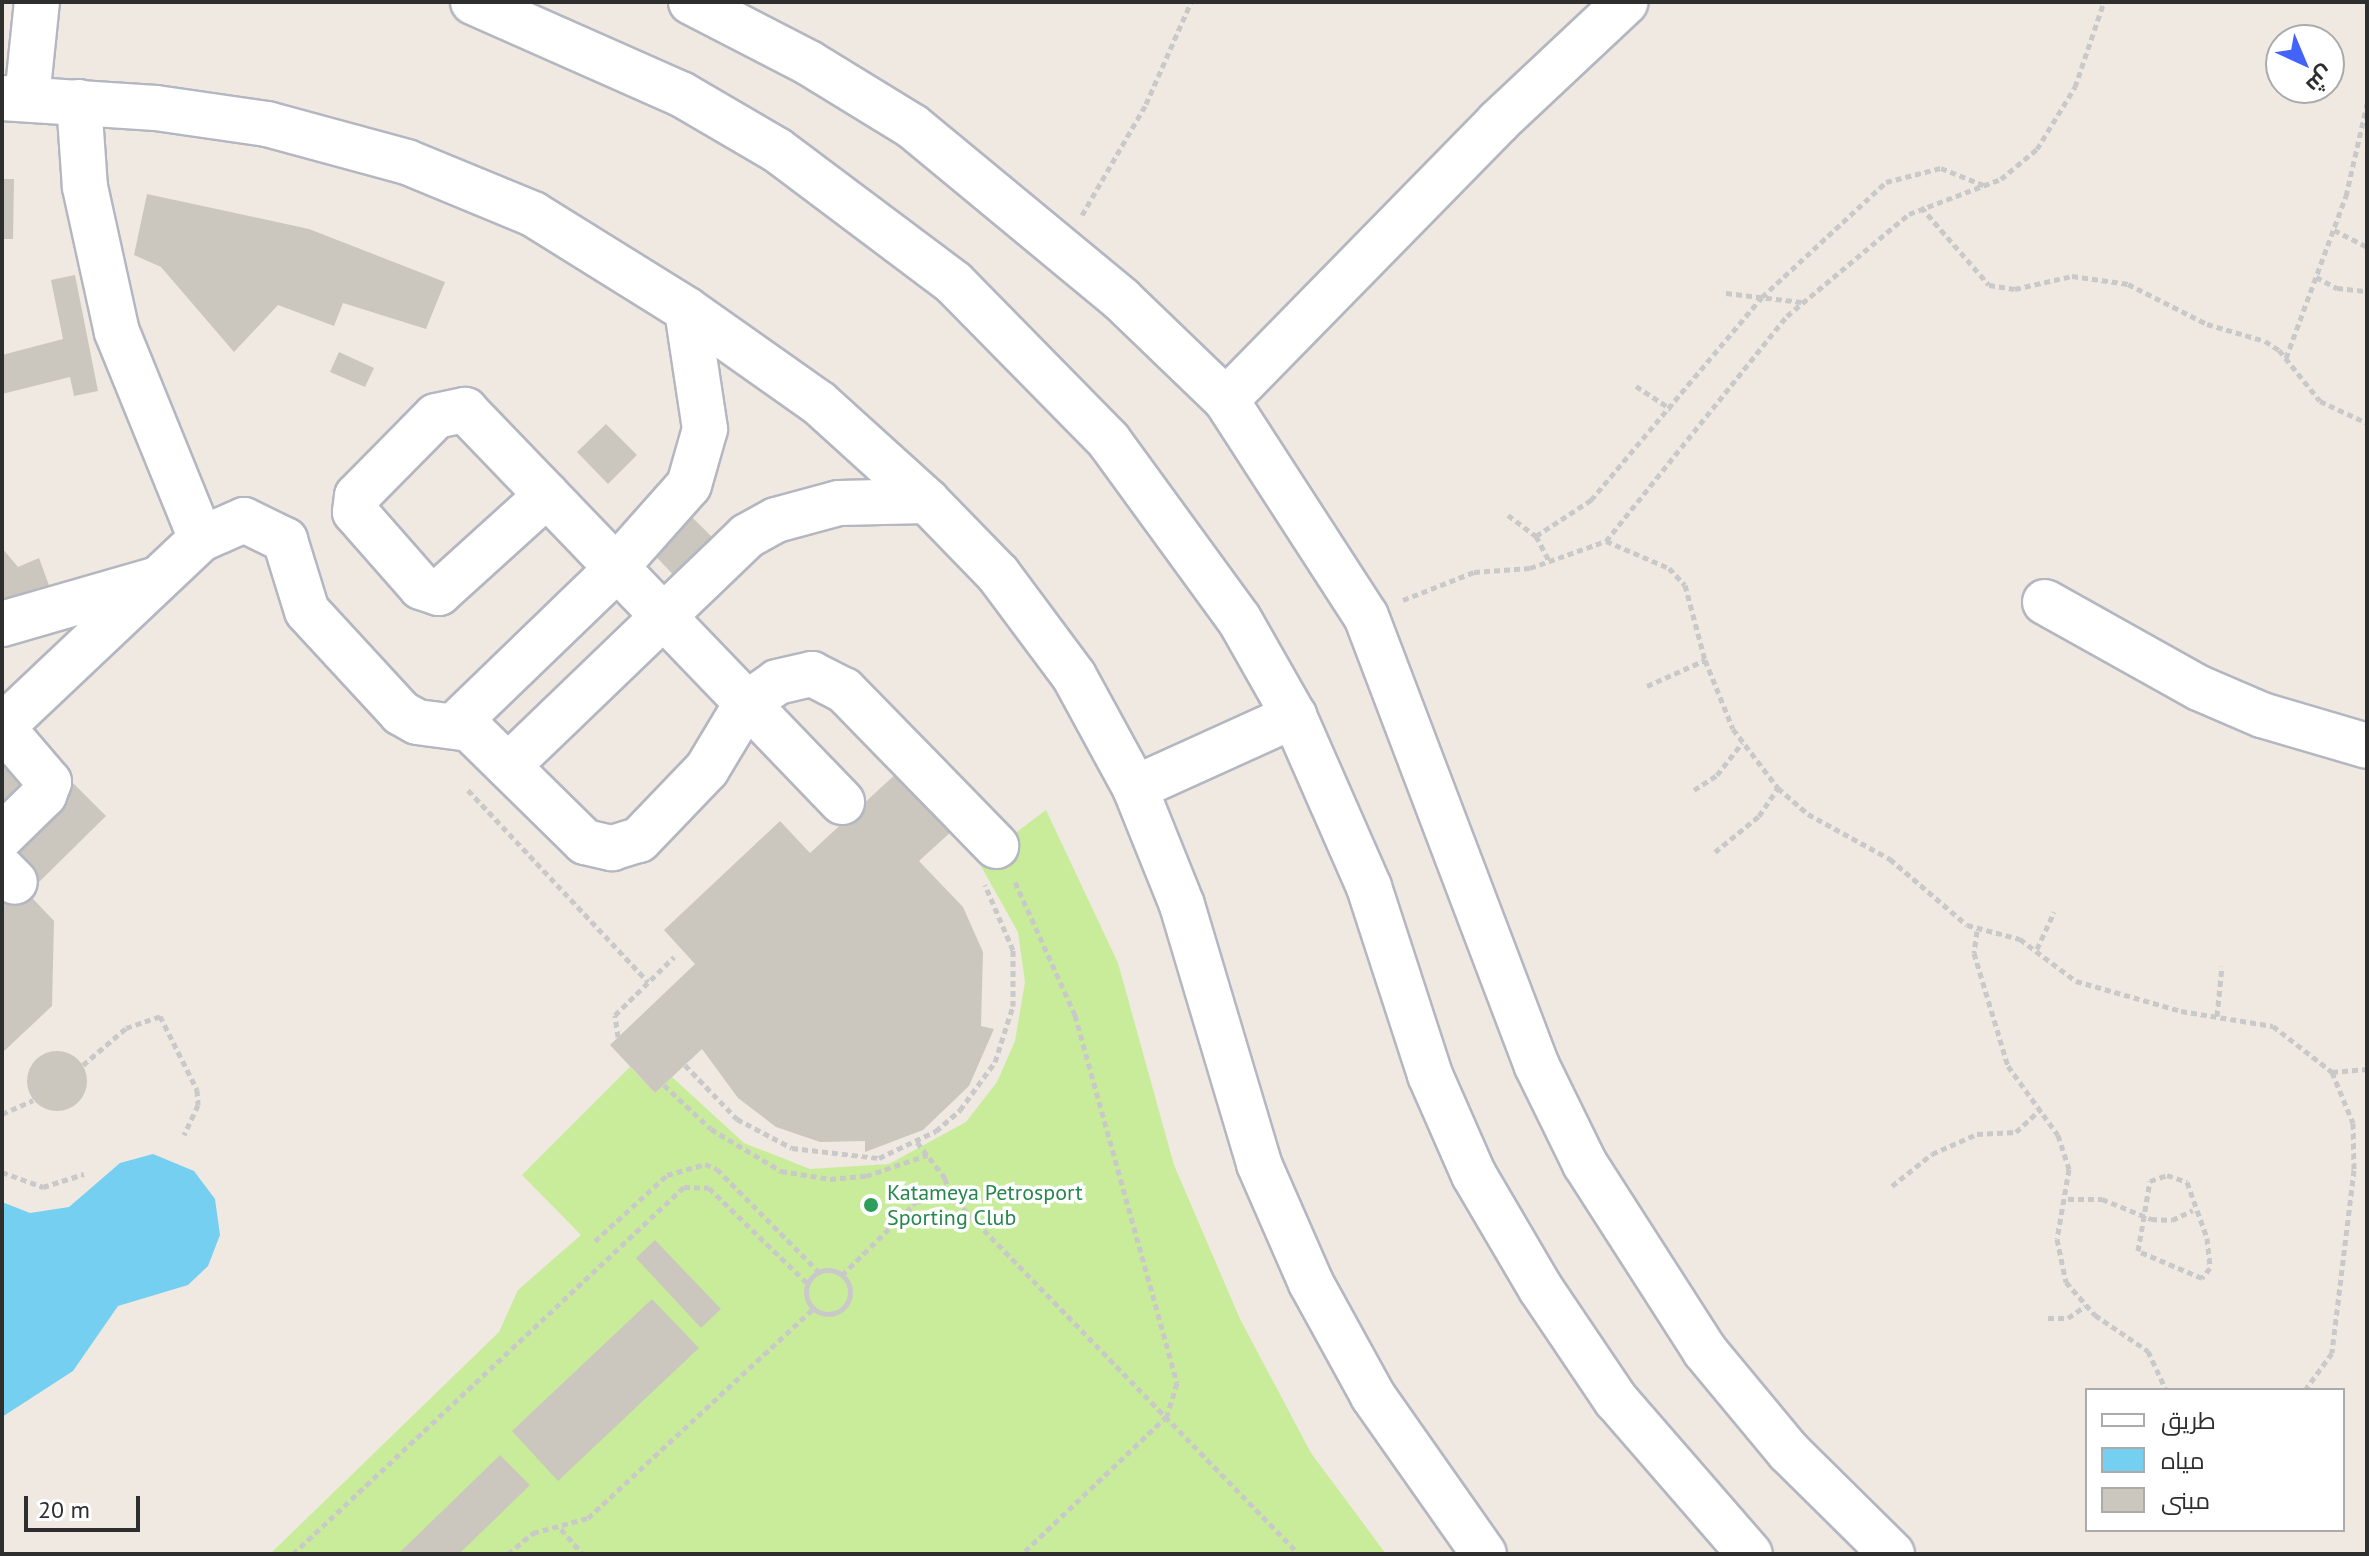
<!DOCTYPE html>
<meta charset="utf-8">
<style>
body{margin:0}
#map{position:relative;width:2369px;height:1556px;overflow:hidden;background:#efe9e1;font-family:"PT Sans",Cairo,sans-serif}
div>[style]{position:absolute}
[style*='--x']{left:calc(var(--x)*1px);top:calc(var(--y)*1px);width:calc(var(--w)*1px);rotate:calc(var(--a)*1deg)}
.pitch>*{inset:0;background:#c9ec9a}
.water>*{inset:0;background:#75cff0}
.building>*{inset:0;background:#cbc7bf}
.round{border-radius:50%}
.path>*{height:5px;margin-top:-2.5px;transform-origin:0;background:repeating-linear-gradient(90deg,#c9c9c9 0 6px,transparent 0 10px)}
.path>.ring{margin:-2.5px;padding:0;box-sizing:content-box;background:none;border:5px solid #c9c9c9;border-radius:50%}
.roads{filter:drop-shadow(2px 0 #b4b7c1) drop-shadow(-2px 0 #b4b7c1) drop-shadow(0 2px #b4b7c1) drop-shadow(0 -2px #b4b7c1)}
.minor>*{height:44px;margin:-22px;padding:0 22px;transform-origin:22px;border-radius:22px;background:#fff}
.dots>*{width:22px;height:22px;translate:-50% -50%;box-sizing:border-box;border:4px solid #fff;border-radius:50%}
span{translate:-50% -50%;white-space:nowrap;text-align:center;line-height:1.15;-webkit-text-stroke:7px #fff;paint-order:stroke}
.leisure-label{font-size:22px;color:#27864d}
.left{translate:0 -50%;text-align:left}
.frame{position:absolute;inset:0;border:4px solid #2e2e2e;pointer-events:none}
.legend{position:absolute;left:2085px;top:1388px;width:260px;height:144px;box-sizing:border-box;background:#fff;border:2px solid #ababab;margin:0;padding:10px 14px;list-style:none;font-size:24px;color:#2e2e2e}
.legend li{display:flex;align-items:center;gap:16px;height:40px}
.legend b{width:40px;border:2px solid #ababab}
.north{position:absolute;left:2265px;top:24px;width:80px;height:80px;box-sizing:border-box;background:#fff;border:2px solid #ababab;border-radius:50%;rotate:136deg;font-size:22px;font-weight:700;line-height:32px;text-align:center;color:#2e2e2e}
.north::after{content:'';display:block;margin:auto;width:28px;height:36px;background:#4264fb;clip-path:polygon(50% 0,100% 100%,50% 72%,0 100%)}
.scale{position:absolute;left:24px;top:1496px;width:116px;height:36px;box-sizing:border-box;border:4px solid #2e2e2e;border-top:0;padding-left:10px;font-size:24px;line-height:28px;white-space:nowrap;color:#2e2e2e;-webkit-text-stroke:6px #fff;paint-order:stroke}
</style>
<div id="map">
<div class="pitch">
<i style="clip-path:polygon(1046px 810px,1118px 963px,1174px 1165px,1240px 1319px,1311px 1453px,1386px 1554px,270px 1554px,499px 1332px,518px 1290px,581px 1235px,522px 1175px,630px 1067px,655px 1093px,672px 1077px,744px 1143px,810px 1169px,889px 1164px,966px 1122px,997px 1082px,1015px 1041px,1025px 982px,1018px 932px,978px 861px)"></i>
</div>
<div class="water">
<i style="clip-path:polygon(153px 1154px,194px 1171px,215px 1199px,220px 1235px,208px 1266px,188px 1285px,118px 1306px,73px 1371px,2px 1417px,2px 1202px,30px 1213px,69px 1207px,120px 1163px)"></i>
</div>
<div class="building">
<i style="clip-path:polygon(2px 179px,14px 179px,13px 239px,2px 239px)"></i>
<i style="clip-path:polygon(147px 194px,309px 229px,445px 282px,426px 329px,343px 303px,334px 326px,278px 305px,234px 352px,161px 267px,134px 255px)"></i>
<i style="clip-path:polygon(75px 275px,98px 391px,74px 396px,70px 377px,2px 394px,2px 355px,63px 339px,51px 280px)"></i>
<i style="clip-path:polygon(339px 352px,374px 368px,365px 387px,330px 372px)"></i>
<i style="clip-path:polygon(606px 424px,637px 455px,608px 484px,577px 452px)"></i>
<i style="clip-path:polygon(685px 510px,719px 544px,680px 582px,647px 547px)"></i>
<i style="clip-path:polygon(2px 548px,18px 567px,39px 558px,50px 588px,2px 605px)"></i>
<i style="clip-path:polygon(2px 754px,42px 787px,2px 825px)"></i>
<i style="clip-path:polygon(899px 771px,953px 830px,919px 861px,963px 907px,983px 952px,981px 1026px,994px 1029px,969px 1086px,923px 1130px,865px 1152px,865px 1141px,820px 1142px,776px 1127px,738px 1098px,702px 1049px,655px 1093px,610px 1045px,695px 964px,664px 930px,780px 821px,810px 853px)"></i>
<i style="clip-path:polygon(71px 781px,106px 816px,37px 884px,2px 849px)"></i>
<i style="clip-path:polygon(20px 885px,54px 921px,52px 1006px,2px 1053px,2px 891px)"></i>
<i class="round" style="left:27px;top:1051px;width:60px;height:60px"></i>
<i style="clip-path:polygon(655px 1240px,721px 1309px,701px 1328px,636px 1258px)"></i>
<i style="clip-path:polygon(652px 1299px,699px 1348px,558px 1481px,512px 1431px)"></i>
<i style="clip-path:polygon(500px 1455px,530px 1485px,459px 1554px,398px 1554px)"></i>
</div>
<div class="path">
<i style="--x:1921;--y:207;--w:103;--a:48.9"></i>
<i style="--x:1989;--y:285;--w:26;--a:9"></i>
<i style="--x:2015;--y:289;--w:58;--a:-12.8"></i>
<i style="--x:2072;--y:276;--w:57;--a:8.1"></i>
<i style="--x:2128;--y:284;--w:89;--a:26.9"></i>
<i style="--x:2207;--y:324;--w:60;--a:16.3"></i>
<i style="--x:2265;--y:341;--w:17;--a:33"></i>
<i style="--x:2279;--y:350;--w:65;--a:51.2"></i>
<i style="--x:2320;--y:401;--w:52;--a:25.1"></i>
<i style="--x:1082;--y:215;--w:128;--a:-60"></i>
<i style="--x:1146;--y:104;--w:111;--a:-66.2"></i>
<i style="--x:2334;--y:230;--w:37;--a:27"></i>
<i style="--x:2316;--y:277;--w:24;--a:28"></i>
<i style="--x:2337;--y:288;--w:30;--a:6"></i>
<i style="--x:1726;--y:293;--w:76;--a:6.8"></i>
<i style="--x:2286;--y:358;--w:173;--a:-69.7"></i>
<i style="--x:2346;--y:196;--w:94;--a:-77.1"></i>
<i style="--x:1636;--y:386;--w:42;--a:33.3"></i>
<i style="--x:1508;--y:515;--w:35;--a:37"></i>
<i style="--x:1536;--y:536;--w:30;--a:62"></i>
<i style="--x:1536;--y:536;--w:66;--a:-33.2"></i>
<i style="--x:1591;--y:500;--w:265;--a:-49.9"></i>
<i style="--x:1762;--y:297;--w:169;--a:-42.8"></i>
<i style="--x:1886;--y:182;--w:57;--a:-14.3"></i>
<i style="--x:1941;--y:168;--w:48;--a:21.8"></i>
<i style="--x:1606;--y:541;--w:69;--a:23.2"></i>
<i style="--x:1669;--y:568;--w:23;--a:47"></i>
<i style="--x:1685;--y:585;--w:78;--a:75.1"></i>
<i style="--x:1705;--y:660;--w:74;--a:67.9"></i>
<i style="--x:1733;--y:729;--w:74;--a:52.7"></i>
<i style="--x:1778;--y:788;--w:40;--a:41"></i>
<i style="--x:1808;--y:814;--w:94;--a:28.8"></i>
<i style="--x:1890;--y:859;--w:101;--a:40.6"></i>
<i style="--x:1967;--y:925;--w:55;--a:14.8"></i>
<i style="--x:2020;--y:939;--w:70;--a:36.9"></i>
<i style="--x:2076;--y:981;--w:109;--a:15.9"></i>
<i style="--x:2181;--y:1011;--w:93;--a:9.3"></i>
<i style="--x:2273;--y:1026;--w:75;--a:37.9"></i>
<i style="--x:2332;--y:1072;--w:55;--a:67.6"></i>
<i style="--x:2353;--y:1123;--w:47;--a:88.8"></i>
<i style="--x:2354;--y:1170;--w:184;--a:96.9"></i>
<i style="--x:2332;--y:1353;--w:46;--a:126.1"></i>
<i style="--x:1403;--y:600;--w:76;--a:-21.5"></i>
<i style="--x:1474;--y:572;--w:56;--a:-4.1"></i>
<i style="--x:1530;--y:568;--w:81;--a:-19.6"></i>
<i style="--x:1606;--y:541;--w:289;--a:-51.2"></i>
<i style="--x:1787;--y:316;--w:159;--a:-39.9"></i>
<i style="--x:1909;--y:214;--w:98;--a:-20.8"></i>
<i style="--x:2001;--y:179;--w:47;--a:-39.8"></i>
<i style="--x:2037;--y:149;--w:73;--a:-58.5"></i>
<i style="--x:2075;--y:87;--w:90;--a:-71.2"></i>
<i style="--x:1647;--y:686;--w:64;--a:-24.1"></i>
<i style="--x:468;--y:790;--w:263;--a:46.8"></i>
<i style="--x:1694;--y:790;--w:27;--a:-33"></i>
<i style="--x:1717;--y:775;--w:41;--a:-52"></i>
<i style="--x:1715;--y:852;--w:57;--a:-39.3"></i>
<i style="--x:1759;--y:816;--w:34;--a:-56"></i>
<i style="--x:1015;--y:882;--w:146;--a:65.7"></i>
<i style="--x:1075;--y:1015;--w:382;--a:74.5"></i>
<i style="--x:1177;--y:1383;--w:34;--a:107"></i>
<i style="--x:1167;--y:1416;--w:200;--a:136.4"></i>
<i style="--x:1977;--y:931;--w:22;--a:98"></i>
<i style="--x:1974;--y:953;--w:118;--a:73.3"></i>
<i style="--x:2008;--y:1066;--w:85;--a:54.1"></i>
<i style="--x:2058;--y:1135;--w:36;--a:72"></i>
<i style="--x:2069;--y:1169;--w:71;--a:99.7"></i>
<i style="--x:2057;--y:1239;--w:44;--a:78.2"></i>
<i style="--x:2066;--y:1282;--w:44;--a:48.7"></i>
<i style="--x:2095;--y:1315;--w:64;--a:34.2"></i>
<i style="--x:2148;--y:1351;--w:43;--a:65.2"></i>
<i style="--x:2037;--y:949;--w:41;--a:-65.3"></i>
<i style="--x:2217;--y:1016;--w:50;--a:-84.3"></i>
<i style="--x:618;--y:1037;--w:22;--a:-98"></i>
<i style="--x:615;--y:1015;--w:83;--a:-44.5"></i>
<i style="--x:83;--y:1065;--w:57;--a:-40.7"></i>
<i style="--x:126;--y:1028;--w:36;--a:-19"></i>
<i style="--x:160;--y:1016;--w:83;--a:63.4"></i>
<i style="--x:197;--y:1090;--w:15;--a:86"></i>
<i style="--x:198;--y:1105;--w:33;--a:115"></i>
<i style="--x:685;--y:1065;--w:75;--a:46.1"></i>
<i style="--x:737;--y:1119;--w:62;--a:27.8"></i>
<i style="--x:792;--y:1148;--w:88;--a:6.6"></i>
<i style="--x:879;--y:1158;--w:63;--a:-25.3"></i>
<i style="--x:936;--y:1131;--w:32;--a:-41"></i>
<i style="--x:960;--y:1110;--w:59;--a:-53.9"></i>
<i style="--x:995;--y:1062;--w:59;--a:-72.2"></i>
<i style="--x:1013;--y:1006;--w:56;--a:-90"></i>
<i style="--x:1013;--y:950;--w:71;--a:-113.3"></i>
<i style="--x:2332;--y:1072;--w:35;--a:-5"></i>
<i style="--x:664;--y:1085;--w:64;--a:43.1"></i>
<i style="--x:711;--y:1129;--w:82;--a:31"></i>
<i style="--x:781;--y:1171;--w:50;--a:9.3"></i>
<i style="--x:830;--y:1179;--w:36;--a:-5"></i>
<i style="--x:866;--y:1176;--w:65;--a:-19"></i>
<i style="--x:2;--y:1114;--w:34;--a:-24"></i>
<i style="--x:917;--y:1142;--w:46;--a:52.1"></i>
<i style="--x:945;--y:1178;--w:16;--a:76"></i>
<i style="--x:2;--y:1172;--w:44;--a:20.1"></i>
<i style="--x:43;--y:1187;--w:43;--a:-17.6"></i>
<i style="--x:2167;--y:1175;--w:21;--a:19"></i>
<i style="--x:2187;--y:1182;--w:59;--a:70.3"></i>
<i style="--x:2207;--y:1238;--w:30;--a:84"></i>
<i style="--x:2210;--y:1268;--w:13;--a:129"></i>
<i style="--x:2202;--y:1278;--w:69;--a:-157.1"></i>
<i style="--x:2138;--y:1251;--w:71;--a:-80.3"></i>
<i style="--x:2150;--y:1181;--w:18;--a:-19"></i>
<i style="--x:1892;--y:1186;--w:51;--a:-38.7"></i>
<i style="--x:1932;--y:1154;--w:49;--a:-24"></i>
<i style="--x:1977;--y:1134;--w:39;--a:-3"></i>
<i style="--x:2016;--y:1132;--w:34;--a:-43"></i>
<i style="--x:2068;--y:1199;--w:34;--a:0"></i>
<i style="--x:2102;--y:1199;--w:53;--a:22.2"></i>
<i style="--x:2151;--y:1219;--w:21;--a:3"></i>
<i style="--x:2172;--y:1220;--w:23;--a:-25"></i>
<i style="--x:595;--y:1241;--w:98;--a:-42.5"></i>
<i style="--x:667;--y:1175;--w:40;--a:-16"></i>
<i style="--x:705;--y:1164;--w:13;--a:23"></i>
<i style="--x:717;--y:1169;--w:145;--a:45.3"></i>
<i class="ring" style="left:806px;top:1270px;width:39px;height:39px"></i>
<i style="--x:842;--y:1275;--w:105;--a:-44.6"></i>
<i style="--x:917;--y:1201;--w:33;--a:-12"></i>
<i style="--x:949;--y:1194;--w:502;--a:45.81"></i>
<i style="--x:2048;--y:1318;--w:20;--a:0"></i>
<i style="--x:2068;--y:1318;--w:21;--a:-35"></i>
<i style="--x:561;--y:1529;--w:33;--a:49"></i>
<i style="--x:293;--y:1554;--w:536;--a:-43.19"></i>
<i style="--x:684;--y:1187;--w:25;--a:2"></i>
<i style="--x:709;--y:1188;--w:138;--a:44.1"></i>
<i style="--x:508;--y:1554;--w:33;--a:-40"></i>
<i style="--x:533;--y:1533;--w:57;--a:-15.3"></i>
<i style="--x:588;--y:1518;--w:309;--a:-42.9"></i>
</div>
<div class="roads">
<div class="minor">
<i style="--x:473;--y:2;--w:227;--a:23.9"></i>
<i style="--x:681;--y:94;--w:111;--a:30.3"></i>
<i style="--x:777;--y:150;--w:221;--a:36.9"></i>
<i style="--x:954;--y:283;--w:221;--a:45.5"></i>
<i style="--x:1109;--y:441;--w:220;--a:53.9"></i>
<i style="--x:1239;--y:619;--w:112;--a:60.4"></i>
<i style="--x:1294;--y:716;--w:187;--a:66.3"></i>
<i style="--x:1369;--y:887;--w:198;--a:72"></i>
<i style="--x:1430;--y:1075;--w:109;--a:66.3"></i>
<i style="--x:1474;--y:1175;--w:132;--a:59.6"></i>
<i style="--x:1541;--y:1289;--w:134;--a:56"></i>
<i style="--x:1616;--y:1400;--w:204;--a:49"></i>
<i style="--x:691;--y:2;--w:133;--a:27.3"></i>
<i style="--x:809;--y:63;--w:121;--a:31.5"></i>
<i style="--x:912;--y:126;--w:271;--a:39.6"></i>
<i style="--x:1121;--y:299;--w:146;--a:43.9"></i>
<i style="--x:1226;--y:400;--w:257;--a:57.1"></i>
<i style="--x:1366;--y:616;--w:481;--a:69.2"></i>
<i style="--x:1537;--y:1066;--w:109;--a:63.9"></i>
<i style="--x:1585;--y:1164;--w:222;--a:57.3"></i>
<i style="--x:1705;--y:1351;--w:131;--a:50.3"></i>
<i style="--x:1789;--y:1452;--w:145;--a:44.7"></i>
<i style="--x:2;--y:98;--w:154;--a:3.7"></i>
<i style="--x:156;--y:108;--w:112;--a:8.2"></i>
<i style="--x:267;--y:124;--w:145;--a:15.2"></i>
<i style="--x:407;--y:162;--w:136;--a:22.4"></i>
<i style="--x:533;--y:214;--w:181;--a:31.9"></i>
<i style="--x:687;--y:310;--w:161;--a:35.2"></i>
<i style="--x:819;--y:403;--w:146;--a:42.2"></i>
<i style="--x:927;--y:501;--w:102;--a:45.8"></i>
<i style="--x:998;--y:574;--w:127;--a:53.3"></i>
<i style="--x:1074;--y:676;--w:128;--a:61.4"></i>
<i style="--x:1135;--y:788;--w:126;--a:68.1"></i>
<i style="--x:1182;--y:905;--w:270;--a:73.4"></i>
<i style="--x:1259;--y:1164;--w:130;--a:66.4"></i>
<i style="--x:1311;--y:1283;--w:129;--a:61.2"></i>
<i style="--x:1373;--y:1396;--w:193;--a:54.9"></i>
<i style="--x:27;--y:98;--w:97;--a:-84.1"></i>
<i style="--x:79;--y:102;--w:85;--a:86"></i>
<i style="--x:85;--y:187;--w:148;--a:77.6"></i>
<i style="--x:117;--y:332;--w:223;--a:67.9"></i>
<i style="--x:1226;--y:400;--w:389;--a:-45.6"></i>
<i style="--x:1498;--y:122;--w:175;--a:-43.2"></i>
<i style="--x:547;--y:495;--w:146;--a:137.8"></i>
<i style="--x:439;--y:593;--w:19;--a:-162"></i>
<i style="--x:421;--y:587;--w:100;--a:-131.3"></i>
<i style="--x:355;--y:512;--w:16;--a:-83"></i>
<i style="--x:357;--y:496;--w:112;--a:-45.4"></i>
<i style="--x:436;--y:416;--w:30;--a:-12"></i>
<i style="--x:465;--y:410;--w:544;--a:46.12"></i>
<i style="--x:2045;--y:602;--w:176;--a:29.2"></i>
<i style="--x:2199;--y:688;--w:69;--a:23.2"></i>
<i style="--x:2262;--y:715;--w:109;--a:16.4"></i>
<i style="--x:2;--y:624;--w:158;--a:-16.1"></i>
<i style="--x:457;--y:723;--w:200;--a:-44"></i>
<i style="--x:601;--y:584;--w:132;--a:-48.4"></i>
<i style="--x:689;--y:485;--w:58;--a:-74.1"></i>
<i style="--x:705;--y:429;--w:120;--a:-98.6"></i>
<i style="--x:2;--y:727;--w:274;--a:-43.4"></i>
<i style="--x:201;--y:539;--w:47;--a:-23.8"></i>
<i style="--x:244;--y:520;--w:46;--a:26"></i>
<i style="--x:285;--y:540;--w:74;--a:72.8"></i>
<i style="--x:307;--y:611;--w:139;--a:47.3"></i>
<i style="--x:401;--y:713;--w:18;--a:29"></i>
<i style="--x:417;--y:722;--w:53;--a:7.5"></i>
<i style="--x:470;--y:729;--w:161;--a:44.5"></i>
<i style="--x:585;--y:842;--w:28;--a:13"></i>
<i style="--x:612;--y:848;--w:28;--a:-17"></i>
<i style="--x:639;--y:840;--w:98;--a:-46.2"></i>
<i style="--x:707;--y:769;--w:76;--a:-59"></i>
<i style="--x:746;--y:704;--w:38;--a:-35"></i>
<i style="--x:777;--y:682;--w:36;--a:-13"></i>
<i style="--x:812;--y:674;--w:36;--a:27"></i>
<i style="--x:844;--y:690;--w:218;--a:45.7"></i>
<i style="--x:508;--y:766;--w:332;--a:-43.9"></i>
<i style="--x:747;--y:536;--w:33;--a:-29"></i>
<i style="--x:776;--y:520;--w:65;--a:-15.1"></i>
<i style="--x:839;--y:503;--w:88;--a:-1.3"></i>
<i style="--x:1135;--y:788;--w:175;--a:-24.4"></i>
<i style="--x:2;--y:836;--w:59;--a:-44.3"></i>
<i style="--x:44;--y:795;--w:14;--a:-69"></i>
<i style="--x:49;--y:782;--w:72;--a:-130.5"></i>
<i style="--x:2;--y:869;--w:18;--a:45"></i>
</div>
</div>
<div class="dots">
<i style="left:871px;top:1205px;background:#2e9e5b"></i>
</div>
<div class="leisure-label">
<span class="left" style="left:887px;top:1205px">Katameya Petrosport<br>Sporting Club</span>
</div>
<div class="frame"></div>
<ul class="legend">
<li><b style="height:10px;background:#fff"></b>طريق</li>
<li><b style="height:22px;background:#75cff0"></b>مياه</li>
<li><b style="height:22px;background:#cbc7bf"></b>مبنى</li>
</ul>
<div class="north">ش</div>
<div class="scale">20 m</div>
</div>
